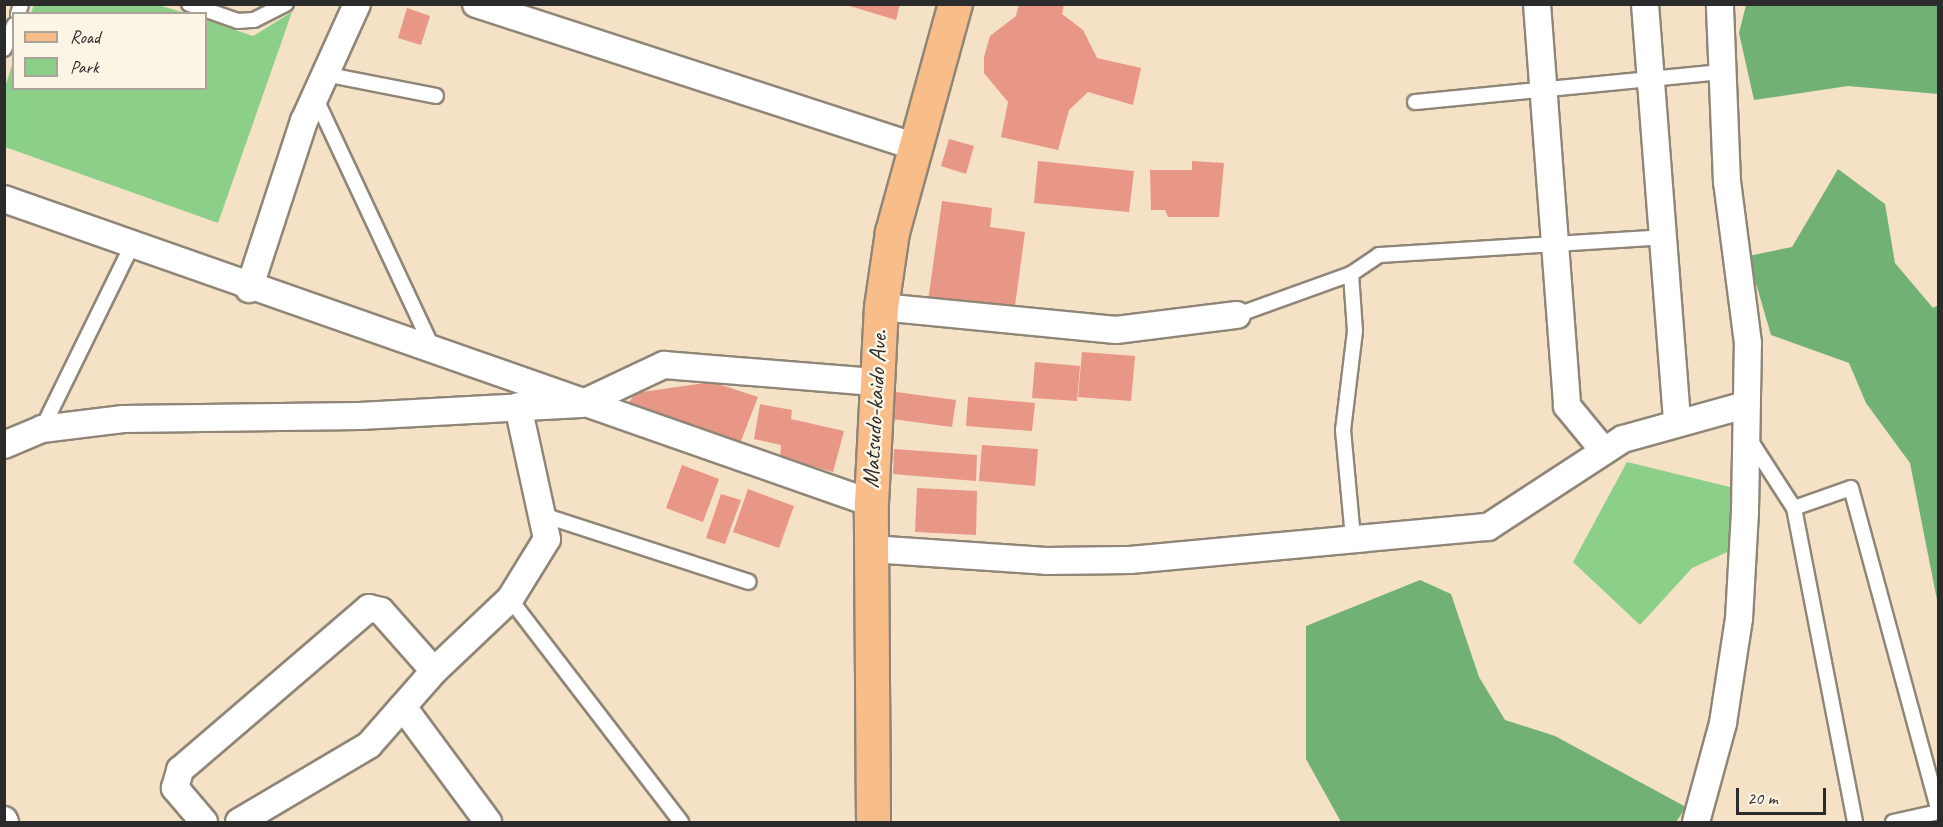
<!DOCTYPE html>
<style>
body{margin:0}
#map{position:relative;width:1943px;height:827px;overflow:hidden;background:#f5e1c5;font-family:Caveat,sans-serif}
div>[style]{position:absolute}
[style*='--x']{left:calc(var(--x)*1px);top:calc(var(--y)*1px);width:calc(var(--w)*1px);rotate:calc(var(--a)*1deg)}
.green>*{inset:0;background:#8ccf88}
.forest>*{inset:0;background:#71b274}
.building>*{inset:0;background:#e89685}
.roads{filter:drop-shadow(2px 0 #908678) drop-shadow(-2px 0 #908678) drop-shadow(0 2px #908678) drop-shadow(0 -2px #908678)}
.lane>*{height:14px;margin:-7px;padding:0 7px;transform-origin:7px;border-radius:7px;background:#fff}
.street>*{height:26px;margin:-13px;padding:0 13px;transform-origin:13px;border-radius:13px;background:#fff}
.primary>*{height:33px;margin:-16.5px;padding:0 16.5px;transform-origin:16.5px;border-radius:16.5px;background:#f8bd89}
span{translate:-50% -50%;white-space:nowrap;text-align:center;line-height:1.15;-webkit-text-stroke:5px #fcf5e5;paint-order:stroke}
.street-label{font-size:24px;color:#2b2b2b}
.frame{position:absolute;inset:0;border:6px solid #2b2b2b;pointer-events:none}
.legend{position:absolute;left:12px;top:12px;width:195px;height:78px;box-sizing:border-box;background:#fcf5e5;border:2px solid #a8a49b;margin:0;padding:8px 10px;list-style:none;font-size:18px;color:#2b2b2b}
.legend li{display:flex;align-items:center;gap:12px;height:30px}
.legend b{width:30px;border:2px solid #a8a49b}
.scale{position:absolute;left:1736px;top:788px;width:90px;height:27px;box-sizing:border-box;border:3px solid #2b2b2b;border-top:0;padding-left:8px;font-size:18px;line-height:21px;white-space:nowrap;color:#2b2b2b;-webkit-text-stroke:4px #fcf5e5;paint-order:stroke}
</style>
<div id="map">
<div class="green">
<i style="clip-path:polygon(34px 5px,158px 5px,185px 13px,31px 13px)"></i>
<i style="clip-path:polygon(292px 12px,218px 223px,5px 147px,5px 87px,13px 62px,14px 88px,206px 88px,206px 20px,253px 36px)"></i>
<i style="clip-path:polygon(1627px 462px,1734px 488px,1734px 549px,1692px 568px,1640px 625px,1573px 562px)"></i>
</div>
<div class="forest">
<i style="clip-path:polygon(1746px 5px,1938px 5px,1938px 94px,1848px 86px,1754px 100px,1739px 33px)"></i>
<i style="clip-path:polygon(1838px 169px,1885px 204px,1895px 263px,1933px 308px,1938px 305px,1938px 605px,1910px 463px,1866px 403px,1849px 363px,1771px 335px,1748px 256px,1792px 247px)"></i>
<i style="clip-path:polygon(1420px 580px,1451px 594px,1479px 677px,1505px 720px,1555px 736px,1686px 807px,1676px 822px,1341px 822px,1306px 759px,1306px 626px)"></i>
</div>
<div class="building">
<i style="clip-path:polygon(843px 4px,900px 4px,896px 20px)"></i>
<i style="clip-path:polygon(1019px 4px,1064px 4px,1062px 14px,1083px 30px,1097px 58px,1141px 68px,1133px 105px,1088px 92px,1069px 110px,1058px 150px,1001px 137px,1008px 102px,984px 73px,984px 57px,990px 36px,1016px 16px)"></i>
<i style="clip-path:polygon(407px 8px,430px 16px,421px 45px,398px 38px)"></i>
<i style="clip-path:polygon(949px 139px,974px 146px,966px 174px,941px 166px)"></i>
<i style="clip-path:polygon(1038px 161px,1134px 171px,1129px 212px,1034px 203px)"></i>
<i style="clip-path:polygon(1192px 161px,1224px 163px,1219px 217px,1168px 217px,1165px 210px,1151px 210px,1150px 170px,1192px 170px)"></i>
<i style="clip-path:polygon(942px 201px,992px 208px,990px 227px,1025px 232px,1014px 313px,928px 301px)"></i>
<i style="clip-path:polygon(1082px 352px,1135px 356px,1131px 401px,1078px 397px)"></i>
<i style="clip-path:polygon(1035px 362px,1080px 366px,1077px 401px,1032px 398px)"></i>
<i style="clip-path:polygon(712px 382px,758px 397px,739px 446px,627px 406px,635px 393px)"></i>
<i style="clip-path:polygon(896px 392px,956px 400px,952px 427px,892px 419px)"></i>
<i style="clip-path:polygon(968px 397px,1035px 403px,1032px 431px,966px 426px)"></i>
<i style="clip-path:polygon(760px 404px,792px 410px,791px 419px,844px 431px,833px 472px,780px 457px,781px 445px,754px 439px)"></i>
<i style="clip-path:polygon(982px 445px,1038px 449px,1035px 486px,979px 481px)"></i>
<i style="clip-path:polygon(894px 449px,977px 455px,976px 481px,893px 474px)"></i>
<i style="clip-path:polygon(682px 465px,719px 479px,703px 522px,666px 508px)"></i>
<i style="clip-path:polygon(917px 488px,977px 491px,976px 535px,915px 532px)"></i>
<i style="clip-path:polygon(748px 489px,794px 506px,779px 548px,733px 532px)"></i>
<i style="clip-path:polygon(721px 494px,741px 500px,725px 544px,706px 538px)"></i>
</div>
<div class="roads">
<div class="lane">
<i style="--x:189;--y:4;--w:52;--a:19.1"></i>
<i style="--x:238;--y:21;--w:16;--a:-4"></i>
<i style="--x:254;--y:20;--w:36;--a:-27"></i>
<i style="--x:18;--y:14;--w:10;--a:-73"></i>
<i style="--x:4;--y:49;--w:26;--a:-67"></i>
<i style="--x:324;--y:74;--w:114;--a:11.1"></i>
<i style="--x:315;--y:97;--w:278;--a:64.9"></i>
<i style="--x:1415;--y:102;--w:306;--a:-5.6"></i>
<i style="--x:1351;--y:274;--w:57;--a:86"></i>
<i style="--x:1355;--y:331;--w:100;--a:96.9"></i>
<i style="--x:1343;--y:430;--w:107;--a:84.7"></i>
<i style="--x:1237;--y:315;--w:121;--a:-19.8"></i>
<i style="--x:1351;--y:274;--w:34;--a:-34"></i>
<i style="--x:1379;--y:255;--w:285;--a:-3.6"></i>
<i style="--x:42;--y:429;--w:205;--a:-63.9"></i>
<i style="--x:1750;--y:440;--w:81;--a:57.1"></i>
<i style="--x:1794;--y:508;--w:320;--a:79"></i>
<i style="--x:1794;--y:508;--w:60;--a:-19.3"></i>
<i style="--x:1851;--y:488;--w:332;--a:74.8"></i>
<i style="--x:546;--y:516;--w:213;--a:18"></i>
<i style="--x:510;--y:599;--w:281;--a:52.5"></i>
<i style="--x:1893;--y:822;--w:46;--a:-12.5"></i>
</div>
<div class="street">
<i style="--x:476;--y:4;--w:460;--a:18"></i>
<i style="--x:1537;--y:4;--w:403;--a:85.7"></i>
<i style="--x:1567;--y:406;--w:58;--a:50.6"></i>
<i style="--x:1645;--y:4;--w:418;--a:85.6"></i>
<i style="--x:4;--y:199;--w:919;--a:19.32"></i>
<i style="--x:249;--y:289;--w:177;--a:-71.9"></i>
<i style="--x:304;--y:121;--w:128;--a:-65.6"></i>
<i style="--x:881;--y:307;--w:236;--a:5.6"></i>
<i style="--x:1116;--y:330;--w:122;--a:-7.1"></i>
<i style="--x:4;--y:445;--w:41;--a:-22.8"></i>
<i style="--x:42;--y:429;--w:82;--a:-7"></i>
<i style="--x:123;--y:419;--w:237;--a:-0.7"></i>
<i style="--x:360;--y:416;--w:221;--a:-3.1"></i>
<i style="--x:581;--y:404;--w:92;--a:-25.2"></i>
<i style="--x:664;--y:365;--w:211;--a:4.6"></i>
<i style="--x:871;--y:549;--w:175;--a:3.9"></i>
<i style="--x:1046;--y:561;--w:84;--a:-0.7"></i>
<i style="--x:1130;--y:560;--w:360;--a:-5.3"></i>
<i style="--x:1488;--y:527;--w:161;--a:-33.1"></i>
<i style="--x:1623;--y:439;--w:128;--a:-15.5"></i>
<i style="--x:403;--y:707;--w:143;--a:53.5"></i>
<i style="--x:4;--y:820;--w:2;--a:63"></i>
<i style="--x:204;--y:822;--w:45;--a:-130.5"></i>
<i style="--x:175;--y:788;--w:19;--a:-74"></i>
<i style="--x:180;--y:770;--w:249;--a:-40.6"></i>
<i style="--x:369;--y:608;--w:12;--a:14"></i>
<i style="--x:381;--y:611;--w:80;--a:48.5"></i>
<i style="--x:239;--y:822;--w:151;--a:-30.6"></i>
<i style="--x:369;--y:745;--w:98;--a:-48.7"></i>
<i style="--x:434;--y:671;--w:105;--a:-43.5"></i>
<i style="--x:510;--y:599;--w:70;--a:-58.3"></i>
<i style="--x:547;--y:539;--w:136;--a:-102.3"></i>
<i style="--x:1696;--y:822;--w:103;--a:-74.7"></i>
<i style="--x:1723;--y:723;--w:105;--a:-81.3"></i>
<i style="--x:1739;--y:619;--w:108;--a:-86.8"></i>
<i style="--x:1745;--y:511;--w:168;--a:-89"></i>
<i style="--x:1748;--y:343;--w:162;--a:-97.4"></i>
<i style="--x:1727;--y:182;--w:178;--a:-92.3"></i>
</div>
<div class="primary">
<i style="--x:873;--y:822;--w:319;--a:-90.4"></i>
<i style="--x:871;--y:503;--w:196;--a:-87.1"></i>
<i style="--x:881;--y:307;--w:76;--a:-81.7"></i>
<i style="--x:892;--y:232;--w:237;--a:-74.6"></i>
</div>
</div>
<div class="street-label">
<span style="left:875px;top:409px;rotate:-87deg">Matsudo-kaido Ave.</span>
</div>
<div class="frame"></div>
<ul class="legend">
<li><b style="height:8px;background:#f8bd89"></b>Road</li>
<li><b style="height:16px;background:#8ccf88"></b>Park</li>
</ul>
<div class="scale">20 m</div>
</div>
